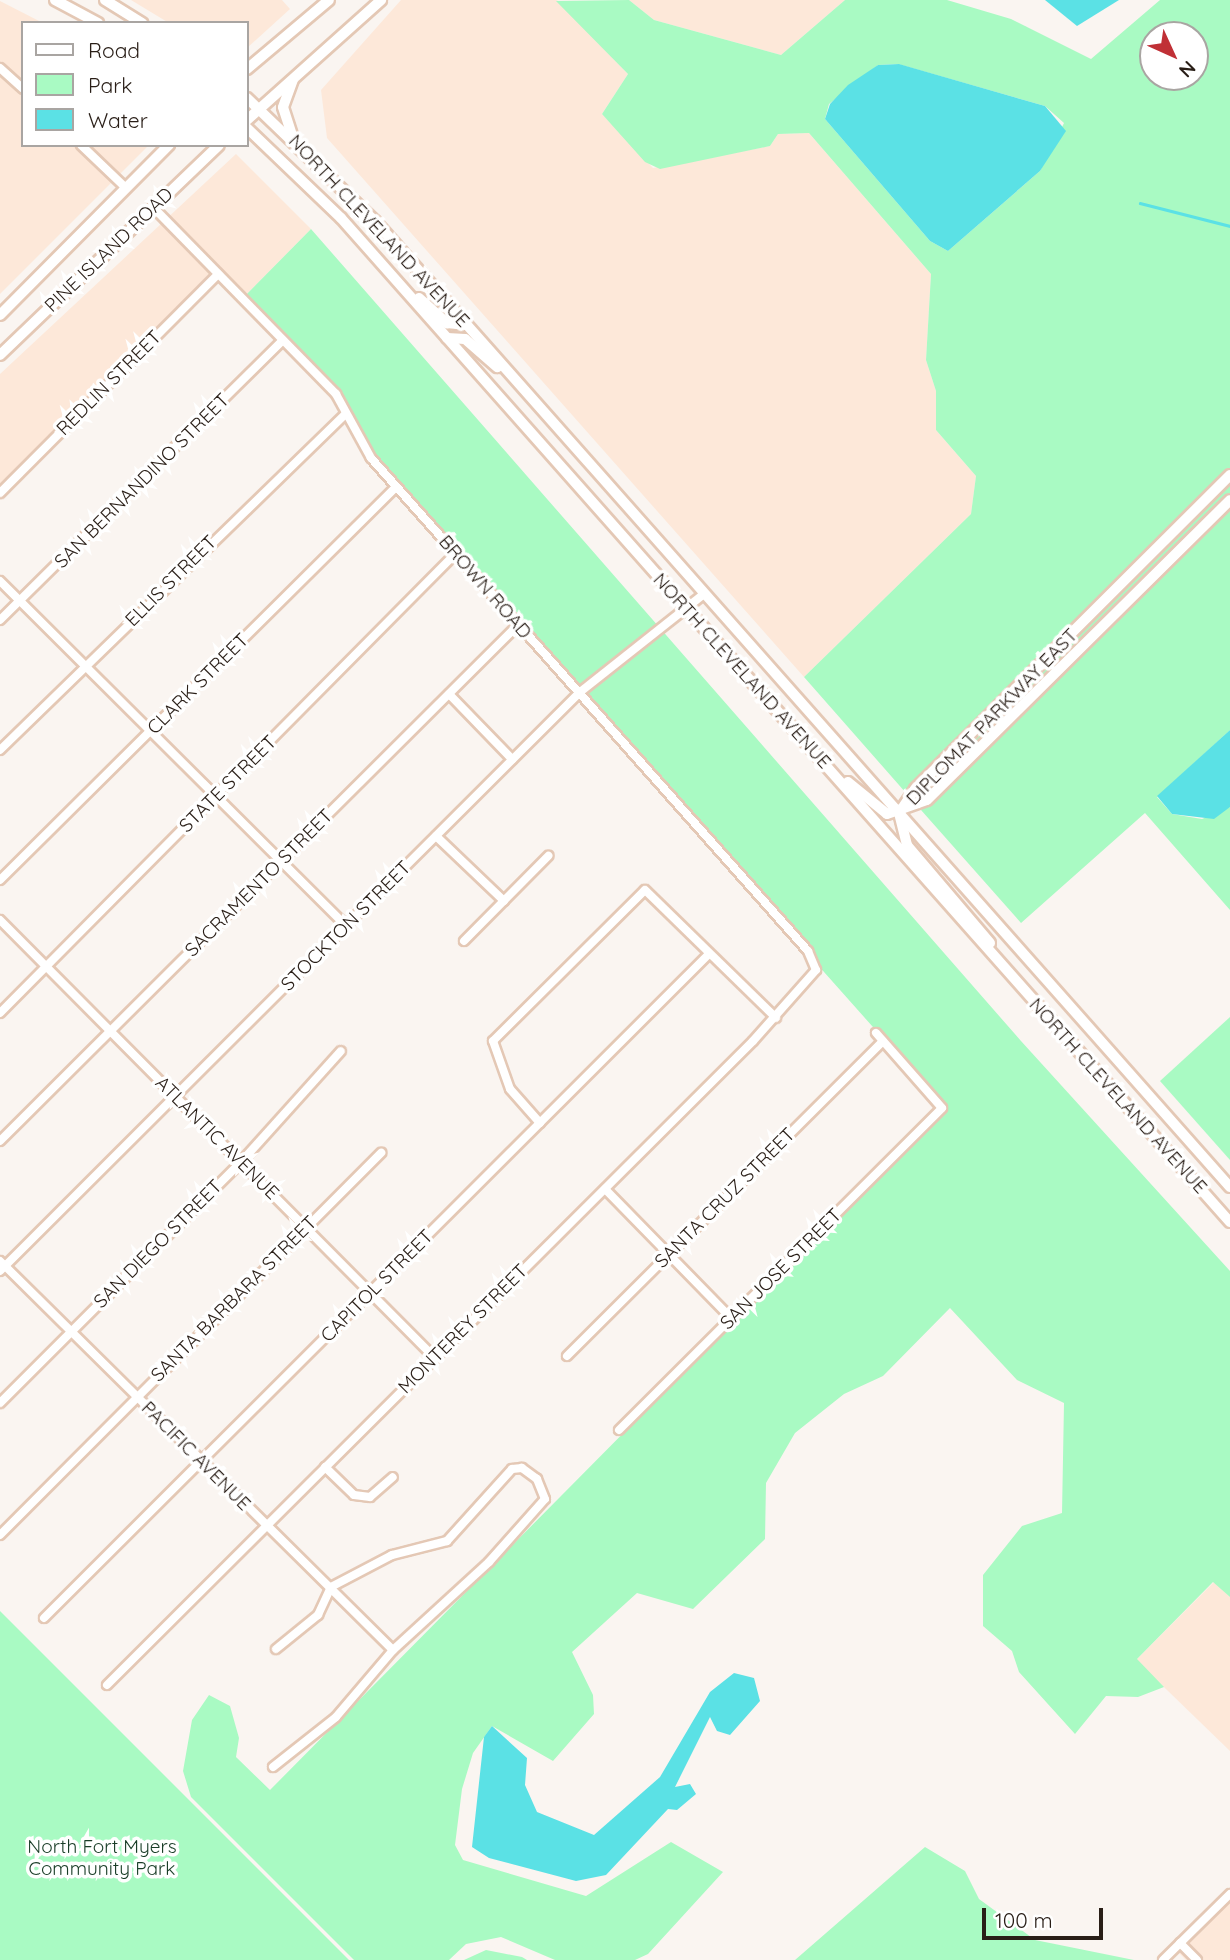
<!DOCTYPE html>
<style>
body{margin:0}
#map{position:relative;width:1230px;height:1960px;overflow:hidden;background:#faf5f1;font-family:Quicksand,sans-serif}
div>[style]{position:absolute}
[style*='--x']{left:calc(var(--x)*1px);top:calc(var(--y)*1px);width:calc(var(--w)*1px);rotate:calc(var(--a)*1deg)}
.built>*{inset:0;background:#fde8d9}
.green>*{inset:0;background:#a9fac3}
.water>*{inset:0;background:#5be1e5}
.stream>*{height:2.5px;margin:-1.25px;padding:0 1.25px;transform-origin:1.25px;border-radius:1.25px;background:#5be1e5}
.roads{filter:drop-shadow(2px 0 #e4c8b5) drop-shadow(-2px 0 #e4c8b5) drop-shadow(0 2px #e4c8b5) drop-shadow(0 -2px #e4c8b5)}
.minor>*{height:8px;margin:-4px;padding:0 4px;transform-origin:4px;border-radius:4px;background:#fff}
.major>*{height:10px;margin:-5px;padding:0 5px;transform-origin:5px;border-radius:5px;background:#fff}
span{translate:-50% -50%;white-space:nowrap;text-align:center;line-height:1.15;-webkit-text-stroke:7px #fff;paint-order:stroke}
.street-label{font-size:19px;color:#291e17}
.park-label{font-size:19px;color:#193d27}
.legend{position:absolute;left:21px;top:21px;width:228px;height:126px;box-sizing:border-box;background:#fff;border:2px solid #a9a5a2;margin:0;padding:9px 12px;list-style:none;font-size:21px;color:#291e17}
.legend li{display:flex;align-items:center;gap:14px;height:35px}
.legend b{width:35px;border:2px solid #a9a5a2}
.north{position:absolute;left:1139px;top:21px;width:70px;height:70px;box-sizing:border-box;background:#fff;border:2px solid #a9a5a2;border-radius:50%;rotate:135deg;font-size:19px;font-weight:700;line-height:28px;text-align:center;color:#291e17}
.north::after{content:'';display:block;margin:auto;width:24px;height:32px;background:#c03036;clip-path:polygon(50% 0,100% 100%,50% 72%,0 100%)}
.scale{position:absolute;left:982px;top:1908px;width:121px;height:32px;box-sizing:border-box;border:4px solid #291e17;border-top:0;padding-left:9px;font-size:21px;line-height:24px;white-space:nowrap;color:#291e17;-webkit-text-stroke:5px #fff;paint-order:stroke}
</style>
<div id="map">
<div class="built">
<i style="clip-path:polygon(131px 0,282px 0,290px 9px,247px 48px,247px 23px,169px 23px)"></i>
<i style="clip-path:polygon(401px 0,557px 0,628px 74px,602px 114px,653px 168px,770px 146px,778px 134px,809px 133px,931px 274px,926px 360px,936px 391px,936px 430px,976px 476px,971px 514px,804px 677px,327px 138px,321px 90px)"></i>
<i style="clip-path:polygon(629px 0,845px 0,781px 55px,654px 20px)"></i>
<i style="clip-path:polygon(0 1px,43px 23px,23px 23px,23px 145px,149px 145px,0 294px)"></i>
<i style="clip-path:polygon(236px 154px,311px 229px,240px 301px,218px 279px,0 495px,0 374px)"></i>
<i style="clip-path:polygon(1214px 1582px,1230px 1597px,1230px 1751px,1136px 1660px)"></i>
<i style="clip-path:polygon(1230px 1901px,1230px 1960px,1186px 1960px,1178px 1952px)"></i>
</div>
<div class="green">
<i style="clip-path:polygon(evenodd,629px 0,654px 20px,781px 55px,845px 0,947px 0,1011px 19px,1091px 59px,1160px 0,1230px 0,1230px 468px,906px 793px,804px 677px,971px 514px,976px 476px,936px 430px,936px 391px,926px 360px,931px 274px,809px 133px,778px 134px,770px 146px,660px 169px,645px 162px,602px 114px,628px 74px,556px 1px,629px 0,1153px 35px,1195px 35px,1195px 77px,1153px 77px,1153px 35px,629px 0,898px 64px,1045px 106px,1064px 123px,1040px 171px,948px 251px,930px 241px,825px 119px,829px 104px,878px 65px,898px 64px)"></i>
<i style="clip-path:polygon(311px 229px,1021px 1041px,1230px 1271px,1230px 1597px,1213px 1582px,1137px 1659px,1164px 1687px,1138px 1697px,1106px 1696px,1075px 1734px,1019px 1672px,1012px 1651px,983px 1626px,983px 1575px,1022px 1526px,1062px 1513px,1064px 1403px,1017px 1380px,950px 1308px,883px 1376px,844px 1394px,795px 1433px,766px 1483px,765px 1539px,693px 1609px,637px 1593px,572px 1652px,593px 1695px,594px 1714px,553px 1761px,492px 1726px,473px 1753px,462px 1789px,455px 1845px,463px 1860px,586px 1896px,671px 1842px,723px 1872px,648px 1954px,635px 1960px,555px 1960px,501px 1937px,466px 1944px,449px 1960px,354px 1960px,191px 1797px,183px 1771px,192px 1720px,209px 1695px,230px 1706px,239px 1738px,236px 1757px,270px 1790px,945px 1108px,372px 464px,333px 396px,240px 301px)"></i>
<i style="clip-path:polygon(1230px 482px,1230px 493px,945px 778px,912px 800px)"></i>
<i style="clip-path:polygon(1230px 506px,1230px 730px,1157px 797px,1172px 814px,1202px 819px,1230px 807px,1230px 910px,1145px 813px,1021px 923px,921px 810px)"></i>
<i style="clip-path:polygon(1230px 1017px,1230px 1160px,1160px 1081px)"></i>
<i style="clip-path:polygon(0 1611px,349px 1960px,0 1960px)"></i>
<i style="clip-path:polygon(925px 1847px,965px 1871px,979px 1899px,1035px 1940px,1134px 1960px,795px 1960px)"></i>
<i style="clip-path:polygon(486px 1950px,522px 1957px,527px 1960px,464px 1960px)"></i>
</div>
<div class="water">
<i style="clip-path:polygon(1045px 0,1119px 0,1077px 26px)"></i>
<i style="clip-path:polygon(899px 64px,1045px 106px,1066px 131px,1040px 171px,948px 251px,930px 241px,825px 119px,830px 104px,848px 85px,878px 65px)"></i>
<i style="clip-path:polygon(1230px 730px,1230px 807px,1214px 819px,1172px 814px,1157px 796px)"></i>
<i style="clip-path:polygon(734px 1673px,754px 1678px,760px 1701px,730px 1735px,717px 1731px,710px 1717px,675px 1787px,690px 1784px,696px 1794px,677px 1810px,668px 1809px,606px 1875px,576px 1881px,489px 1858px,472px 1847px,484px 1737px,492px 1726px,527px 1758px,525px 1785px,537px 1812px,594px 1835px,660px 1777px,710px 1692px)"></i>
</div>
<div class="stream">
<i style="--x:1140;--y:203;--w:93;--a:14.3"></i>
</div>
<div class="roads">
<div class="minor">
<i style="--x:0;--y:68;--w:31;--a:42"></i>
<i style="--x:81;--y:145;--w:62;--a:43.7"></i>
<i style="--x:0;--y:493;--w:309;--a:-45.1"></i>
<i style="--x:0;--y:581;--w:489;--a:44.9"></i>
<i style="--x:0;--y:620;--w:398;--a:-44.7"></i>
<i style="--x:449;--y:694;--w:91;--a:45.9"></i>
<i style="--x:0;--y:750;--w:481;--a:-44.2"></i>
<i style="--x:436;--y:836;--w:94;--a:43.7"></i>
<i style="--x:0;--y:880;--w:558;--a:-44.78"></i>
<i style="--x:0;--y:920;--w:616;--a:45.2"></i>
<i style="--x:464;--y:941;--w:120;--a:-45.3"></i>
<i style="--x:0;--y:1013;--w:646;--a:-45.25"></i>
<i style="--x:540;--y:1123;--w:45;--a:-131.4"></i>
<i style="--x:510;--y:1089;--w:51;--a:-109.5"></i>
<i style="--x:493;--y:1041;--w:214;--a:-44.8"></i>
<i style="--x:645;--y:890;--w:183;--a:44.3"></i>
<i style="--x:0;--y:1141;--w:731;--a:-44.89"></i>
<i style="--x:605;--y:1189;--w:180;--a:45.7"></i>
<i style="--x:0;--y:1261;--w:553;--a:44.71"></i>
<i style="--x:0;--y:1271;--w:818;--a:-44.95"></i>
<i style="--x:579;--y:693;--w:159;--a:-38.4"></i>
<i style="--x:567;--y:1356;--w:446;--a:-44.9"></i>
<i style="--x:0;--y:1403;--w:341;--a:-45"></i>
<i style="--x:241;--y:1162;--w:149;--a:-48"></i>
<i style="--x:619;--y:1430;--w:456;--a:-44.9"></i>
<i style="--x:942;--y:1108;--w:100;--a:-131.3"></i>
<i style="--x:325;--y:1467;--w:40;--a:44"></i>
<i style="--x:354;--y:1495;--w:16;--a:7"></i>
<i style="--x:370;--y:1497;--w:30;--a:-41"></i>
<i style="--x:0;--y:1535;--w:540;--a:-45.08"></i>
<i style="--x:44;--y:1618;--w:940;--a:-44.96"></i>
<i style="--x:107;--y:1685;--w:912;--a:-44.91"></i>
<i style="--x:753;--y:1041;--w:95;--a:-48.4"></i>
<i style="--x:816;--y:970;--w:21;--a:-113"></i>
<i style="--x:808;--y:951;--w:659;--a:-131.55"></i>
<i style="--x:371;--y:458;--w:73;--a:-118.7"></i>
<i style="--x:336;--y:394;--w:260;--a:-134.4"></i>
<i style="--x:273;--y:1767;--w:80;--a:-38.4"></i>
<i style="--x:336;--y:1717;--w:88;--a:-49.6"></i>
<i style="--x:393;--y:1650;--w:130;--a:-42.5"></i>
<i style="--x:489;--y:1562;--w:84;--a:-48.4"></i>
<i style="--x:545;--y:1499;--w:22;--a:-112"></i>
<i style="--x:537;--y:1479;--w:19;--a:-144"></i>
<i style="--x:522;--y:1468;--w:10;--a:174"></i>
<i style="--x:512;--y:1469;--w:97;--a:132.1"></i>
<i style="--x:447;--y:1541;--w:57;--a:165.7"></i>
<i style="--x:392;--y:1555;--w:69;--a:152.3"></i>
<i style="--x:331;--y:1587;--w:31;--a:115"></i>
<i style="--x:318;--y:1615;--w:54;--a:141"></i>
<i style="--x:1180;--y:1943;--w:24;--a:45"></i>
<i style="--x:1163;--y:1960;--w:94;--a:-44.6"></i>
</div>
<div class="major">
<i style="--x:55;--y:0;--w:49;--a:28.1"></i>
<i style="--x:105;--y:0;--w:44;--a:31.9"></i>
<i style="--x:247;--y:69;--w:107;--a:-40.1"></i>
<i style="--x:247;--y:98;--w:178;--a:43.9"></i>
<i style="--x:375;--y:221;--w:1290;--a:48.49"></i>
<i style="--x:247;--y:120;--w:180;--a:-41.8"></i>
<i style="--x:247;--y:128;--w:130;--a:43.8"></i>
<i style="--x:341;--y:218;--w:1341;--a:48.48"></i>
<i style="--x:292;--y:135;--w:29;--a:-108"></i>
<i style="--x:283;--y:107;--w:29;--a:-70"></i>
<i style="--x:419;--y:298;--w:38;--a:42"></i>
<i style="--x:447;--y:323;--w:20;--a:6"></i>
<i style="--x:0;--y:315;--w:240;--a:-45.2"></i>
<i style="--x:447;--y:338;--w:18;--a:3"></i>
<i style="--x:465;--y:339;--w:43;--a:41.2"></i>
<i style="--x:0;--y:355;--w:303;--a:-43.8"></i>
<i style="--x:848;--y:782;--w:50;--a:39.4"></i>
<i style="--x:887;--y:814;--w:42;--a:-19.3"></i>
<i style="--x:927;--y:800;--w:426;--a:-44.7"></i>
<i style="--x:990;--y:943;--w:128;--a:-130.3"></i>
<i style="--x:907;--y:845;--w:33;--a:-104"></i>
<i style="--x:899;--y:813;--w:29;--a:-56"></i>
<i style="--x:915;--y:789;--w:445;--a:-44.9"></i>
</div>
</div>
<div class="street-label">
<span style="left:379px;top:231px;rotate:47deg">NORTH CLEVELAND AVENUE</span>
<span style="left:109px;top:250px;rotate:-44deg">PINE ISLAND ROAD</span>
<span style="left:109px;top:383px;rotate:-45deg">REDLIN STREET</span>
<span style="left:142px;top:481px;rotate:-45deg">SAN BERNANDINO STREET</span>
<span style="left:171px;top:581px;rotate:-45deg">ELLIS STREET</span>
<span style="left:485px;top:587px;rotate:49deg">BROWN ROAD</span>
<span style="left:742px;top:671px;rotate:48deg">NORTH CLEVELAND AVENUE</span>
<span style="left:198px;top:684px;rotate:-45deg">CLARK STREET</span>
<span style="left:992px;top:717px;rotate:-46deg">DIPLOMAT PARKWAY EAST</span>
<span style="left:228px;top:784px;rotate:-45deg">STATE STREET</span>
<span style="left:259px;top:883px;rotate:-45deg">SACRAMENTO STREET</span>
<span style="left:346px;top:926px;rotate:-45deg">STOCKTON STREET</span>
<span style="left:1118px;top:1096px;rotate:48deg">NORTH CLEVELAND AVENUE</span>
<span style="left:217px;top:1138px;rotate:45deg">ATLANTIC AVENUE</span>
<span style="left:725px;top:1198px;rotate:-45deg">SANTA CRUZ STREET</span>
<span style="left:158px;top:1244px;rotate:-45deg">SAN DIEGO STREET</span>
<span style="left:781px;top:1269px;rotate:-45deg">SAN JOSE STREET</span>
<span style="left:377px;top:1286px;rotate:-45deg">CAPITOL STREET</span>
<span style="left:234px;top:1299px;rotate:-45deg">SANTA BARBARA STREET</span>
<span style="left:463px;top:1329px;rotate:-45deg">MONTEREY STREET</span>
<span style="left:196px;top:1456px;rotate:45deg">PACIFIC AVENUE</span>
</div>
<div class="park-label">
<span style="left:102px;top:1858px">North Fort Myers<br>Community Park</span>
</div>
<ul class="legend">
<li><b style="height:9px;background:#fff"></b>Road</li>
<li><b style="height:19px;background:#a9fac3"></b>Park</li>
<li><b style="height:19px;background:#5be1e5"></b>Water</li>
</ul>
<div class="north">N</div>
<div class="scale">100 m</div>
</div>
